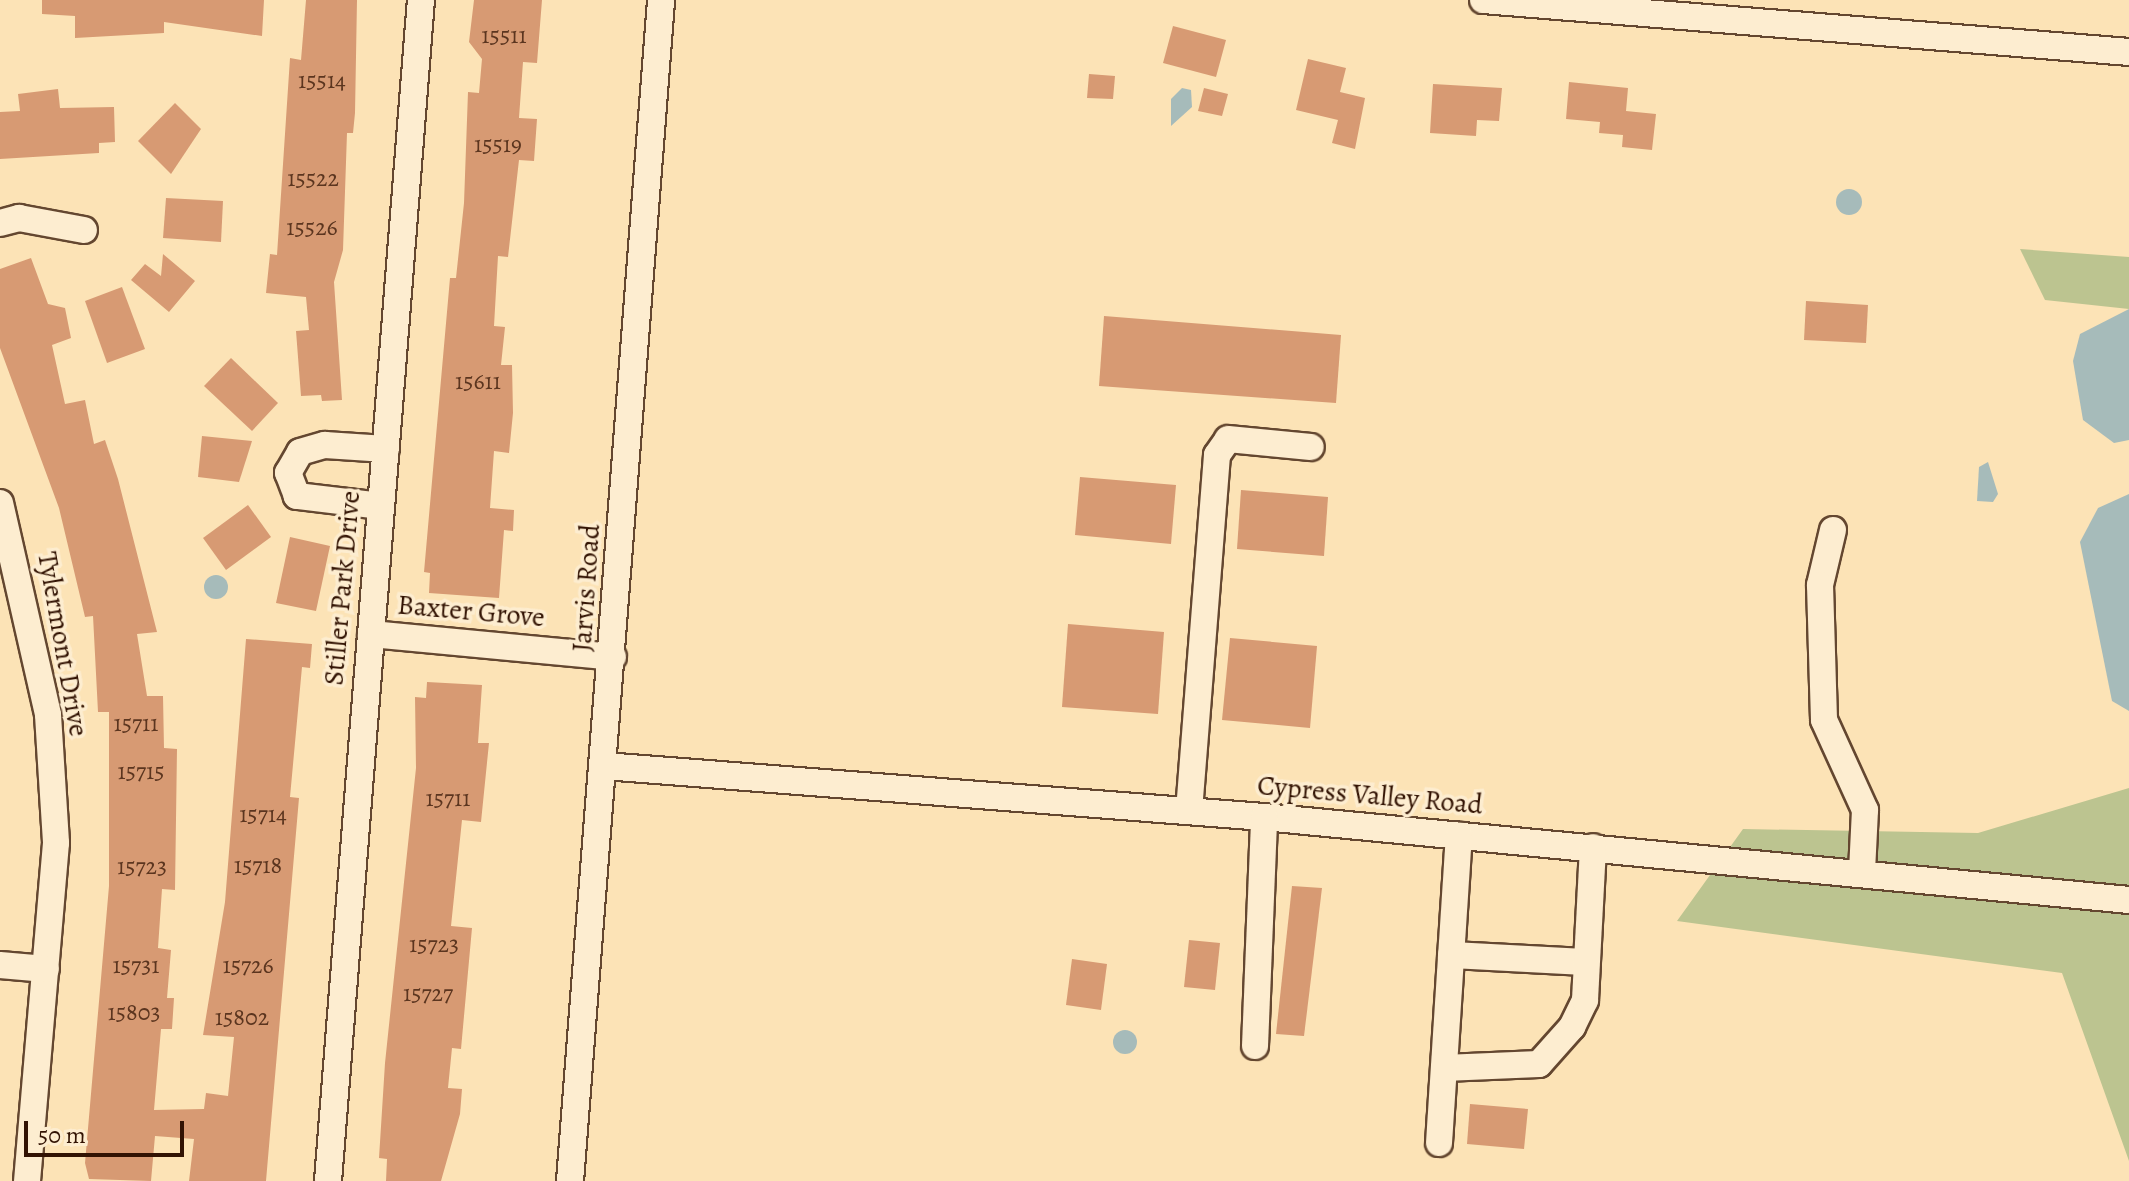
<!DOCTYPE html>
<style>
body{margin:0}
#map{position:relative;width:2129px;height:1181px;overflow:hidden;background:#fce3b6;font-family:Alegreya,serif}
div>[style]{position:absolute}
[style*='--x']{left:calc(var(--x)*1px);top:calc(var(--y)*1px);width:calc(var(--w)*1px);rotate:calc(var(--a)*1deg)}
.green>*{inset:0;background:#bcc490}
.water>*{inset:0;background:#a6bbba}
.round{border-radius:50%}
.building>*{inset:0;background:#d79a73}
.roads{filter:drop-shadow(2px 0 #644730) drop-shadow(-2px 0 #644730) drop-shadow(0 2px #644730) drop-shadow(0 -2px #644730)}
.minor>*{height:26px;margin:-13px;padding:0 13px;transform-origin:13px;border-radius:13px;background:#fdedd0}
span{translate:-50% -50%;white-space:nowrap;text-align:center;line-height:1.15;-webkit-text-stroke:7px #fdedd0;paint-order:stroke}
.number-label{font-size:24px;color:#5b351f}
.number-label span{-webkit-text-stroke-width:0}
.street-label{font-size:28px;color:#321303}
.scale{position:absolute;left:24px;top:1121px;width:160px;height:36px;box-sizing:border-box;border:4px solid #321303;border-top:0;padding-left:10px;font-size:24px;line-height:28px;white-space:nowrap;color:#321303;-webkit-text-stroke:6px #fdedd0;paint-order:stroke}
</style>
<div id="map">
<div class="green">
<i style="clip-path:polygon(2020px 249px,2129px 257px,2129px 309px,2045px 300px)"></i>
<i style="clip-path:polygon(2129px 788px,2129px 1161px,2062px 973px,1677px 921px,1743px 829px,1978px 833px)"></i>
</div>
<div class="water">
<i style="clip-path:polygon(1182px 88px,1191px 90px,1192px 107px,1171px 126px,1171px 99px)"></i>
<i class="round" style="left:1836px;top:189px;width:26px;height:26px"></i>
<i style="clip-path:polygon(2129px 309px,2129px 440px,2114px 443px,2083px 420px,2073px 361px,2080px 334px)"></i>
<i style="clip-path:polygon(1988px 462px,1998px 494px,1993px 502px,1977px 501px,1979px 467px)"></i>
<i style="clip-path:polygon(2129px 494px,2129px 711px,2112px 701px,2080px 542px,2098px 508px)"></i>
<i class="round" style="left:204px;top:575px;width:24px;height:24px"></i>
<i class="round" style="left:1113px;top:1030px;width:24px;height:24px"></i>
</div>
<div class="building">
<i style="clip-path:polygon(42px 0,264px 0,262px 36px,164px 22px,164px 33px,75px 38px,75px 16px,42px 14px)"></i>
<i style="clip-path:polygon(306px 0,357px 0,355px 113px,353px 133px,347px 133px,343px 250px,334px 282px,342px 400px,322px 401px,321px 395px,301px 396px,296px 331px,309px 330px,306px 297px,266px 293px,270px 254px,277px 255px,290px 58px,301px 60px)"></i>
<i style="clip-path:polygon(474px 0,542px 0,537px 63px,523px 62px,519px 118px,537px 119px,534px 161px,519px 160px,508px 257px,498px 256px,494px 326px,505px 327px,501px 365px,512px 365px,513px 413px,509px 453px,494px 451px,490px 508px,514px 510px,513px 531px,504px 530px,499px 598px,429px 593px,430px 573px,424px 572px,450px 278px,456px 278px,464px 203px,468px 92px,479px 93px,482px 59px,469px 42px)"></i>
<i style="clip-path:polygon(1173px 26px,1226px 40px,1216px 77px,1163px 63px)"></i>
<i style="clip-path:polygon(1308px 59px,1346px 68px,1340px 92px,1365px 98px,1355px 149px,1332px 143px,1338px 120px,1296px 110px)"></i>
<i style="clip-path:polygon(1089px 74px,1115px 76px,1113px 99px,1087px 98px)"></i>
<i style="clip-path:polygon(1569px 82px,1628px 88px,1626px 111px,1656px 114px,1652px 150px,1622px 147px,1623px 135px,1599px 133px,1600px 122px,1566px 119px)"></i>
<i style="clip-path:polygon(1433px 84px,1502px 88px,1499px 121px,1477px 120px,1476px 136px,1430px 133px)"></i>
<i style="clip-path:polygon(1204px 88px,1228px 94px,1222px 116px,1198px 111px)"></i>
<i style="clip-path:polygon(58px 89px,60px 108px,114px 107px,115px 142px,99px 143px,99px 153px,0 159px,0 112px,20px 111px,18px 94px)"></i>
<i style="clip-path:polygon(175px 103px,201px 129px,171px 174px,138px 141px)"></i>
<i style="clip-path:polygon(166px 198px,223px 201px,221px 242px,163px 238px)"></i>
<i style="clip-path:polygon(163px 254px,195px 281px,169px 312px,131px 280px,145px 264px,161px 276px)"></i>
<i style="clip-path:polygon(31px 258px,48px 304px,65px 308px,71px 338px,52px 345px,65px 404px,85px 400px,94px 444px,105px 440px,118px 479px,157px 632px,137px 634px,147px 696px,163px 696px,164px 748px,177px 749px,175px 890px,162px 889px,158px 948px,171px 950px,167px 998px,174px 998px,172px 1029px,161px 1029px,154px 1110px,204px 1109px,206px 1093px,228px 1096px,234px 1037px,203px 1035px,225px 902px,246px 639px,312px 644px,310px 668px,302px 667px,290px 797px,299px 798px,266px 1181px,189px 1181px,194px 1139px,155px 1136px,151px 1181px,89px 1179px,85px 1163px,109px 886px,109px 712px,98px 712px,93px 616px,85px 617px,59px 508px,0 348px,0 269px)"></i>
<i style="clip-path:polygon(122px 287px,145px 349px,107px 363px,85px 301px)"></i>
<i style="clip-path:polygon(1806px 301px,1868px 305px,1866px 343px,1804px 340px)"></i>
<i style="clip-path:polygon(1104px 316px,1341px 335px,1336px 403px,1099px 386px)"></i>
<i style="clip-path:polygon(231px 358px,278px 403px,252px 431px,204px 386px)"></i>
<i style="clip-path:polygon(202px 436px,252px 441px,239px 482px,198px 477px)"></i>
<i style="clip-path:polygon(1080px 477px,1176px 485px,1171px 544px,1075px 535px)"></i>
<i style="clip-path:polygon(1241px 490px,1328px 497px,1324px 556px,1237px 549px)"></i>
<i style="clip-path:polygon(248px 505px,271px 537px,226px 570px,203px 538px)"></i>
<i style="clip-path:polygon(290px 537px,330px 546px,316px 611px,276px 603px)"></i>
<i style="clip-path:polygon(1068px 624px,1164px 632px,1158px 714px,1062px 707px)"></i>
<i style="clip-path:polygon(1230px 638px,1317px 646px,1310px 728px,1222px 720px)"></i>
<i style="clip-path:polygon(427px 682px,482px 685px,478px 743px,489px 743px,481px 822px,462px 820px,451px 926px,472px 928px,461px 1049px,452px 1048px,448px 1088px,462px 1089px,460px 1114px,441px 1181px,386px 1181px,387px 1159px,379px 1158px,385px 1063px,416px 768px,415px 697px,426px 698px)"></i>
<i style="clip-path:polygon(1292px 886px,1322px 888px,1304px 1036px,1276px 1034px)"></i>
<i style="clip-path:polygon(1189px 940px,1220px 943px,1215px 990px,1184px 987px)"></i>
<i style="clip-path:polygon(1072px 959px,1107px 964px,1101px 1010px,1066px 1005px)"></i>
<i style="clip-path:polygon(1470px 1104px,1528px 1109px,1524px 1149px,1467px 1144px)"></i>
</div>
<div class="roads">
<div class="minor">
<i style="--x:1483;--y:0;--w:648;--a:4.6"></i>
<i style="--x:0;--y:223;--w:20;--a:-15"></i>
<i style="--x:19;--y:218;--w:66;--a:10.5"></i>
<i style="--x:0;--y:503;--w:217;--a:77.2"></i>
<i style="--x:48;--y:715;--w:128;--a:86.4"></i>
<i style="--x:56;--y:843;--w:339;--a:94.9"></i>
<i style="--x:381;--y:506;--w:85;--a:-173.2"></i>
<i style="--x:297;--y:496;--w:25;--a:-111"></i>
<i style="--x:288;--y:473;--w:24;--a:-60"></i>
<i style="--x:300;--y:452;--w:26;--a:-16"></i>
<i style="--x:325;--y:445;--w:61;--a:3.8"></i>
<i style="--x:1833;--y:530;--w:57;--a:103.3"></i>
<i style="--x:1820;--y:585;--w:135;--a:88.3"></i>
<i style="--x:1824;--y:720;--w:99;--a:65.5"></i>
<i style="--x:1865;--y:810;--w:62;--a:92.8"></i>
<i style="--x:371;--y:634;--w:243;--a:5.4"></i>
<i style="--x:604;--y:766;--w:662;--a:4.42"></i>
<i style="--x:1264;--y:817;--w:869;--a:5.48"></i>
<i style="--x:1189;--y:811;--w:357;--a:-85.5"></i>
<i style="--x:1217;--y:455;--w:19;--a:-55"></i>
<i style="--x:1228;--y:439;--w:83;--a:5.5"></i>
<i style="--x:1451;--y:955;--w:135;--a:3"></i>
<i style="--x:0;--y:965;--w:46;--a:5"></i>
<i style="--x:1255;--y:1046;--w:229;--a:-87.7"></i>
<i style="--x:1444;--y:1068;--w:95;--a:-2.4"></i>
<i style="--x:1539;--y:1064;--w:50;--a:-48.3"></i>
<i style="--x:1572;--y:1027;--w:30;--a:-64"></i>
<i style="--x:1585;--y:1000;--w:153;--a:-87"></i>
<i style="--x:1439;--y:1143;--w:308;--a:-86.3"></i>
<i style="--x:328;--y:1181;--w:1185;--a:-85.5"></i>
<i style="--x:570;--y:1181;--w:1185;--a:-85.59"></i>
</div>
</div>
<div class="number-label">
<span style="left:504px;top:36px">15511</span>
<span style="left:322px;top:81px">15514</span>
<span style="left:498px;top:145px">15519</span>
<span style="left:313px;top:179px">15522</span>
<span style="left:312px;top:228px">15526</span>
<span style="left:478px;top:382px">15611</span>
<span style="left:136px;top:724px">15711</span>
<span style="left:141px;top:772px">15715</span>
<span style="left:448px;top:799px">15711</span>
<span style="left:263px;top:815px">15714</span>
<span style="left:258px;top:866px">15718</span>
<span style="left:142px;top:867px">15723</span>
<span style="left:434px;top:945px">15723</span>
<span style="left:136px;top:966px">15731</span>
<span style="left:248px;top:966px">15726</span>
<span style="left:428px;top:994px">15727</span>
<span style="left:134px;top:1013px">15803</span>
<span style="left:242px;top:1018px">15802</span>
</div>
<div class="street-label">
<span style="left:342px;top:588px;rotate:-85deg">Stiller Park Drive</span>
<span style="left:586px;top:588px;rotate:-86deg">Jarvis Road</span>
<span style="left:471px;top:611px;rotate:5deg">Baxter Grove</span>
<span style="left:63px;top:644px;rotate:80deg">Tylermont Drive</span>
<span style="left:1370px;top:795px;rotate:5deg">Cypress Valley Road</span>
</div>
<div class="scale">50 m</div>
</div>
